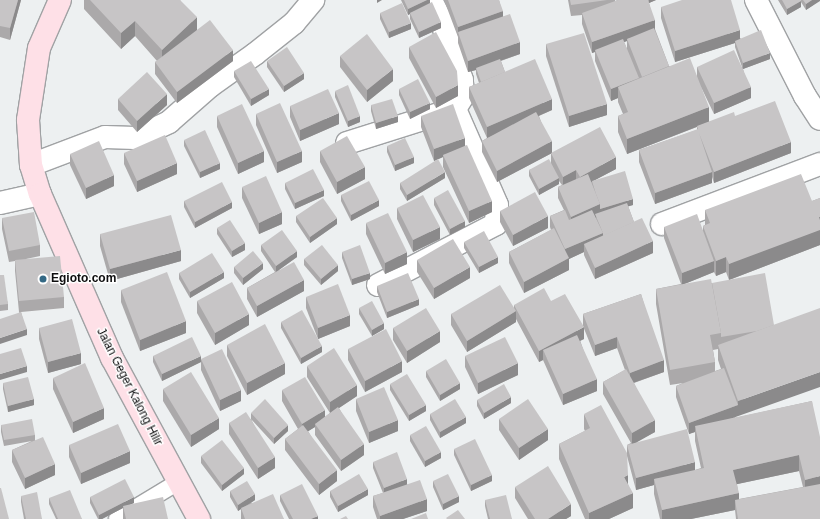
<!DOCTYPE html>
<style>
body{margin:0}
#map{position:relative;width:820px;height:519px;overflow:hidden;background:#edf0f1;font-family:Helvetica,sans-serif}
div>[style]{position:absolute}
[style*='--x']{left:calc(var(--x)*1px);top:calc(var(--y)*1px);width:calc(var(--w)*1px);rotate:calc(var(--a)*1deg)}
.roads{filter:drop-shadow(1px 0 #a0a2a4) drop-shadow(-1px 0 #a0a2a4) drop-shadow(0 1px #a0a2a4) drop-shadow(0 -1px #a0a2a4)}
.lane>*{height:16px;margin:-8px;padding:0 8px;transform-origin:8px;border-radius:8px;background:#fff}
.street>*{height:22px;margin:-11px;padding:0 11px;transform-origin:11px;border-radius:11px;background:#fff}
.secondary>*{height:22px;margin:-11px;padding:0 11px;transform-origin:11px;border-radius:11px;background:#fee0e7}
.wall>*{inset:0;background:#aba9aa}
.shaded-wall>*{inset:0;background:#8b8a8b}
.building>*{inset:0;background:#c7c5c6}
.dots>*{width:11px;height:11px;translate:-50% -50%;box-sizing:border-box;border:2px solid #fff;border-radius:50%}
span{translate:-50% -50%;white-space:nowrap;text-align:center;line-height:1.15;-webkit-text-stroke:3px #fff;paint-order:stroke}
.poi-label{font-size:12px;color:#0e0e0f;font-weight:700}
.left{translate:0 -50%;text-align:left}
.street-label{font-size:12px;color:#0e0e0f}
</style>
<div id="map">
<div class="roads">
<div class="lane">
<i style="--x:117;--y:519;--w:71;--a:-31.2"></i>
</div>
<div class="street">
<i style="--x:756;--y:0;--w:108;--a:63"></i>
<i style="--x:805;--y:96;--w:27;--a:57"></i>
<i style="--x:347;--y:143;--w:113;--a:-17.5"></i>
<i style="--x:455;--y:109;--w:15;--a:-58"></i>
<i style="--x:463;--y:96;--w:16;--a:-94"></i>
<i style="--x:462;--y:80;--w:66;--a:-109.5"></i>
<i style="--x:440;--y:18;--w:20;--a:-117"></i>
<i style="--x:31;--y:165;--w:79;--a:-20.7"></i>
<i style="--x:105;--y:137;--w:30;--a:2"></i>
<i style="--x:135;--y:138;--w:38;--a:-25"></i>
<i style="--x:169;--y:122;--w:55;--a:-41.3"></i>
<i style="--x:210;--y:86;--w:55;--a:-35.4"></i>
<i style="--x:255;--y:54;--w:50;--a:-38.5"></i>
<i style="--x:294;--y:23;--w:30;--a:-50"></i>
<i style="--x:0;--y:203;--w:41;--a:-12.7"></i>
<i style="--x:662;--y:224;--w:169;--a:-20.8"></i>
<i style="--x:378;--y:285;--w:133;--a:-27.3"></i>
<i style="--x:496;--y:224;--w:19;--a:-87"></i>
<i style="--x:497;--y:205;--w:105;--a:-113.6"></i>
</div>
<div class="secondary">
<i style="--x:60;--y:0;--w:52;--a:113.6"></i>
<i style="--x:39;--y:48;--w:73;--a:98.7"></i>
<i style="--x:28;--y:120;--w:45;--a:86.2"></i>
<i style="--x:31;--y:165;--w:30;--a:73"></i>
<i style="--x:40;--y:194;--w:179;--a:66.3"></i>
<i style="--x:112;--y:358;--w:183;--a:61.6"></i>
</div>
</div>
<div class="wall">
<i style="clip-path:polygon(0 0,21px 0,10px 40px,0 37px)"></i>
<i style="clip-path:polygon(84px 0,180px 0,197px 31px,233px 61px,177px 103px,155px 74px,155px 62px,157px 61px,135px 36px,121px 49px,84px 9px)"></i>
<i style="clip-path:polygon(401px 0,430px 0,430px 3px,441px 28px,419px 38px,410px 19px,410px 14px,408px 15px)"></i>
<i style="clip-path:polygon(444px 0,499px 0,503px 16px,520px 54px,501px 61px,505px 72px,552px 110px,539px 116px,552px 153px,497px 182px,482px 152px,482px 141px,487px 138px,469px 98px,469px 87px,479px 83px,476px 74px,476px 70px,468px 72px,458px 43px,458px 37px)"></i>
<i style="clip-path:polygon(evenodd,568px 0,615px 0,615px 1px,618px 0,656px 0,649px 3px,655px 29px,669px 66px,697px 76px,697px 67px,742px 67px,735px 47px,735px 43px,675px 62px,661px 18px,661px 7px,740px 38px,770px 59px,743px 69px,751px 98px,714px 114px,701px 87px,709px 122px,735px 116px,791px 153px,714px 183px,712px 177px,712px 183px,655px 204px,639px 162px,639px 150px,697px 130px,697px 127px,627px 154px,618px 132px,618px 116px,623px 114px,618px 102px,618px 98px,611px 101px,595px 61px,595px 52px,592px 53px,582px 24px,582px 15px,571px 16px,568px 0,627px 41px,627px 49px,624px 42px,627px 41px)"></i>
<i style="clip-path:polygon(778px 0,820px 0,806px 10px,801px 2px,801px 7px,787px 15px)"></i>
<i style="clip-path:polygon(380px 13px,411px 29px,389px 38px,380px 19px)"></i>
<i style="clip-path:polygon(546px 44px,607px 115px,569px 127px,546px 56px)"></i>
<i style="clip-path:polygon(409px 47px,458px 96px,436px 108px,409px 58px)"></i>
<i style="clip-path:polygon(340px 56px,393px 81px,367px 102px,340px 67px)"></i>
<i style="clip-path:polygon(267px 61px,304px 79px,284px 92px,267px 67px)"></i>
<i style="clip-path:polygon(234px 71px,269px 95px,251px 106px,234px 77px)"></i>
<i style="clip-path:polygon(399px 89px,430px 109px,410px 119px,399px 95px)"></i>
<i style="clip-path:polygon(335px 91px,360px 122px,348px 127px,335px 97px)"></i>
<i style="clip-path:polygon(118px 99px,167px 105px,137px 132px,118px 110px)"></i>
<i style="clip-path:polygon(371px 105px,398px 122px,376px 129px,371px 111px)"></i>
<i style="clip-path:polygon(290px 106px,339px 124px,300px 141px,290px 117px)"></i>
<i style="clip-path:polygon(256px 114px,302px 162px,277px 173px,256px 125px)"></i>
<i style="clip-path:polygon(217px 116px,264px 162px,238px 174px,217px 127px)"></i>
<i style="clip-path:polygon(421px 116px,465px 145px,492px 212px,469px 223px,443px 167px,443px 157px,434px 161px,421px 127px)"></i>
<i style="clip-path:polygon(184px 140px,220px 169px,200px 178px,184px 146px)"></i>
<i style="clip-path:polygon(387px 146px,414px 163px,395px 171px,387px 152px)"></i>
<i style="clip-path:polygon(320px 151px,365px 179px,337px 194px,320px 162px)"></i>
<i style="clip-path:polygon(124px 153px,177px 174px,137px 192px,124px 164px)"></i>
<i style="clip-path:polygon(551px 153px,616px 169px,593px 181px,633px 205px,628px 206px,634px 222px,653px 253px,595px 279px,584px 255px,584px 252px,569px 259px,569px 270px,524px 293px,509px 263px,509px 252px,551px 230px,550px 227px,550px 216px,564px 210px,558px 198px,558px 187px,562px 185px,559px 181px,559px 184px,539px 195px,529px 176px,529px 170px,551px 163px)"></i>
<i style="clip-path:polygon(70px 154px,114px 186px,86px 199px,70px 165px)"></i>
<i style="clip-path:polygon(445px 178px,407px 201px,400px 189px,400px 183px)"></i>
<i style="clip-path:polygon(285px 183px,324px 196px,295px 209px,285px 189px)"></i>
<i style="clip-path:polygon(242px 187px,282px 224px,259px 234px,242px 198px)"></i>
<i style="clip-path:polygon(341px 195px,379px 206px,351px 221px,341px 201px)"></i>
<i style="clip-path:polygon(434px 198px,465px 227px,450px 235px,434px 205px)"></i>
<i style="clip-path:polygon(evenodd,820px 198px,820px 245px,729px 280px,726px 272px,716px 276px,714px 272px,684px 284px,712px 283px,774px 325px,735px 418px,812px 401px,820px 519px,736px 519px,735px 510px,691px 519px,660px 519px,654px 494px,654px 485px,636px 490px,627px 456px,627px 445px,631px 443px,603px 394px,603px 382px,625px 370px,617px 348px,595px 356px,583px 326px,583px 314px,641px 294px,664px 372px,634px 383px,655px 432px,636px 442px,695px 470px,701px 468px,695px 441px,695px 432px,689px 434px,676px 397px,676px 386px,683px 383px,670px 385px,656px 304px,656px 289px,681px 284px,664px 238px,664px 227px,703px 230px,703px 226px,705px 225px,705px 210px,812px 201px,820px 198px,718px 349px,718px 360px,721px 369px,715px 371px,715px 362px,713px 350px,718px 349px,820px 198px,799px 471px,803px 487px,739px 499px,737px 484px,799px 471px)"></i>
<i style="clip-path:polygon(184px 201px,232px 208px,195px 228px,184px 207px)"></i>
<i style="clip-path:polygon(397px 208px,440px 239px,413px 252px,397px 219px)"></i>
<i style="clip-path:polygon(500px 211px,548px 228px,513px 246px,500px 222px)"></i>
<i style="clip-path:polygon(296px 216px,337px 224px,310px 243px,296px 222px)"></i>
<i style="clip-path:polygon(2px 218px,40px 245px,40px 256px,26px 259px,64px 297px,64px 308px,21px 312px,27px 335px,19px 312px,15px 271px,15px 261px,9px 262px,2px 229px)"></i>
<i style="clip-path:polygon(366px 223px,407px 264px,385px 274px,366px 234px)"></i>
<i style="clip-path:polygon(217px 228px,245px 250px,232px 257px,217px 234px)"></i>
<i style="clip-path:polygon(100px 234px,181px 261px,110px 281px,100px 246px)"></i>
<i style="clip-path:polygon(464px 242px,498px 263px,479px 273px,464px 248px)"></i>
<i style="clip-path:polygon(261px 245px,297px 257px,279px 270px,304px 291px,257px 317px,247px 299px,247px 288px,275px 272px,261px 251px)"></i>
<i style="clip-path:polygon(342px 252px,370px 279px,352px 285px,342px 258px)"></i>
<i style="clip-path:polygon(304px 259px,338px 271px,321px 285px,304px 265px)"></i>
<i style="clip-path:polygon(417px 260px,470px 278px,434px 299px,417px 272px)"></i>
<i style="clip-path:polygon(234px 267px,263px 269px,243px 285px,234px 273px)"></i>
<i style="clip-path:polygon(179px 273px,224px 278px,190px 298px,179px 279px)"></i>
<i style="clip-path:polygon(0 275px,8px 304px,8px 310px,0 311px)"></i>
<i style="clip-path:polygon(377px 286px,419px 305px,387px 318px,377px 292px)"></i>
<i style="clip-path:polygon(121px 290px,186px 333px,140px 351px,121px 302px)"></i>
<i style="clip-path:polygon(306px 297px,350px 326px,318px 339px,306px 308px)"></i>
<i style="clip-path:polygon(197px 301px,249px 325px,215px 345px,197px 313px)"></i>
<i style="clip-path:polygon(551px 301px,584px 339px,580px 340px,597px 391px,563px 405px,543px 360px,539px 362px,516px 319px,516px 322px,467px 352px,451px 325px,451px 314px,514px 308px,514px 305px)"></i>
<i style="clip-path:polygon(359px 308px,384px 329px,372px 336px,359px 314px)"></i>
<i style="clip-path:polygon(281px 322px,322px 352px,301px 364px,281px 328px)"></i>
<i style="clip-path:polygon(39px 328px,81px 364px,48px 373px,39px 339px)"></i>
<i style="clip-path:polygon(393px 328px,440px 342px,407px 363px,393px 340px)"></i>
<i style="clip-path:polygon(227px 345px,285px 374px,247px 395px,227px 356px)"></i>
<i style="clip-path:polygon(348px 349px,402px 372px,365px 392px,348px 360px)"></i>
<i style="clip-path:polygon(153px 356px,201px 362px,162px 381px,153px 362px)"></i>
<i style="clip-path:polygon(465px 356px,518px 375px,478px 394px,465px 367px)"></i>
<i style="clip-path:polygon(201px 359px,241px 401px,220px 411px,201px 370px)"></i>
<i style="clip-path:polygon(307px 366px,357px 396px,339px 408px,364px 455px,341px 471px,315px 435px,315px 427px,308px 431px,337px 481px,319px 495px,285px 450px,285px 439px,298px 429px,282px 401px,282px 390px,325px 417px,330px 413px,307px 377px)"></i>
<i style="clip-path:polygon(426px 371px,460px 389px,440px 401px,426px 377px)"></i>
<i style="clip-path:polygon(53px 378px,104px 419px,73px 433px,53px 389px)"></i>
<i style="clip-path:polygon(3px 383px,34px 405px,8px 412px,3px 389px)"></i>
<i style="clip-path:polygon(390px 384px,426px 411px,409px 421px,390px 390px)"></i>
<i style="clip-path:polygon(163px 389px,219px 429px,191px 447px,163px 401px)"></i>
<i style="clip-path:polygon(356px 399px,398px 431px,369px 443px,356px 411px)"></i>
<i style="clip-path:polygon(477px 400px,511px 403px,484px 419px,477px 406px)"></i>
<i style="clip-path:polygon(251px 413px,288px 431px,274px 444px,251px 419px,275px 468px,258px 479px,229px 434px,229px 423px,251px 419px)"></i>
<i style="clip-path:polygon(430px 414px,466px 423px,440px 438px,430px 420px)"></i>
<i style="clip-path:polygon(584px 414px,628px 484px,633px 508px,609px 519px,585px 519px,559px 459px,559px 444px,585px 431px,584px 429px)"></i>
<i style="clip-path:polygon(499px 419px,548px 440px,519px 460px,499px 430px)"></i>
<i style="clip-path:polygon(1px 425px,35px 435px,35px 440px,55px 475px,25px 489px,12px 462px,12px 450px,32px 441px,4px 446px,1px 432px)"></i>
<i style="clip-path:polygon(410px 435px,441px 458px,425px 467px,410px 441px)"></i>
<i style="clip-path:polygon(69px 445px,130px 463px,81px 484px,69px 457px)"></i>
<i style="clip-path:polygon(454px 449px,492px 481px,471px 491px,454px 455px)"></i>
<i style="clip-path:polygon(201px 456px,244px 474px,222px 491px,201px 463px)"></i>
<i style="clip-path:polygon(373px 462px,407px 484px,427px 511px,403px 519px,377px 519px,373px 507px,373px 496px,383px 493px,373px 468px)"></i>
<i style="clip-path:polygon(433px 481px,459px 502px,443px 510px,433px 487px)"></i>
<i style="clip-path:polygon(515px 487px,571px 516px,566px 519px,528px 519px,515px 498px)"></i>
<i style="clip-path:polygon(230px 491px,255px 500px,251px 503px,284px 519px,241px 519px,241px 509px,238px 511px,230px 497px)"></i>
<i style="clip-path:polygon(330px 491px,368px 495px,338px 512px,330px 497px)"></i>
<i style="clip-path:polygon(280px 495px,318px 519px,289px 519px,280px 501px)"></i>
<i style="clip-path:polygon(21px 496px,42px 519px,24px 519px,21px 502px)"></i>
<i style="clip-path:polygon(90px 497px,134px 503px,129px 505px,168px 519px,123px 519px,123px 508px,102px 519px,98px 519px,90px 503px)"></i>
<i style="clip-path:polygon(49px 498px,82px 519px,56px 519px,49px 504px)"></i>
<i style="clip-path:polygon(485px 500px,512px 519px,488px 519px,485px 506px)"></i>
</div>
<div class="shaded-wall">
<i style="clip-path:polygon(18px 0,21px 0,10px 40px,10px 28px)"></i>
<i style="clip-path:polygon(377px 0,382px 0,377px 3px)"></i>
<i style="clip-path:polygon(427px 0,430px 0,430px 5px,410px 13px,410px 14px,408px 15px,408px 9px)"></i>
<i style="clip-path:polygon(649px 0,656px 0,649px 3px)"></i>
<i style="clip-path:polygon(812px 0,820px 0,820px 1px,806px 10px,806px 4px)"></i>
<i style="clip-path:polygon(801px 1px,801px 7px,787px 15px,787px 9px)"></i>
<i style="clip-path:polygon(503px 11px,503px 22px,458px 33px,458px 27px)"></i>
<i style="clip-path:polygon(197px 17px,197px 32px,162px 66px,162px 50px)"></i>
<i style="clip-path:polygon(655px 20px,655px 31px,627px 39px,627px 41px,596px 52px,595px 50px,595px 52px,592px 53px,592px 42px)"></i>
<i style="clip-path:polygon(135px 21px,135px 36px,121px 49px,121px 33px)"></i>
<i style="clip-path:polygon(441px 22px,441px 28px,419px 38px,419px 32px)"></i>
<i style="clip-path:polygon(411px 23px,411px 29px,389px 38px,389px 32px)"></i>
<i style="clip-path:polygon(740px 30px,740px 41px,735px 41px,735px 43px,675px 62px,675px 51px)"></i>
<i style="clip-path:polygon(520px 42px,520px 54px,476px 69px,476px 68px,476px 70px,468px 72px,468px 61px)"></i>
<i style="clip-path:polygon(233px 50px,233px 61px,177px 103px,177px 92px)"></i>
<i style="clip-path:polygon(770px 53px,770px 59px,743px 69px,743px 63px)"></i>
<i style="clip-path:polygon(393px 69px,393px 81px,367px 102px,367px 90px)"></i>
<i style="clip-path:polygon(304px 73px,304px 79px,284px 92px,284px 86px)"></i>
<i style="clip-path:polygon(639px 78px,618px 87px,618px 98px,611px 101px,611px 89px)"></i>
<i style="clip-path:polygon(458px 85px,458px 96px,436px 108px,436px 97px)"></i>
<i style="clip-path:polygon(751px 87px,751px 98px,714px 114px,714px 103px)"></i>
<i style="clip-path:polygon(269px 89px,269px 95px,251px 106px,251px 99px)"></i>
<i style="clip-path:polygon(167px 94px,167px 105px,137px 132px,137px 121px)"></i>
<i style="clip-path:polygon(552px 99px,552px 110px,487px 138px,487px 127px)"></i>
<i style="clip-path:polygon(430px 103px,430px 109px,410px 119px,410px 112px)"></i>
<i style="clip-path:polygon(607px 104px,607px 115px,569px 127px,569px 116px)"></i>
<i style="clip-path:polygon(709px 107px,709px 122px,627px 154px,627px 139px)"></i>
<i style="clip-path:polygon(339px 113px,339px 124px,300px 141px,300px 130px)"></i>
<i style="clip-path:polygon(360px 116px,360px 122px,348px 127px,348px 121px)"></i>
<i style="clip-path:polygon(398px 116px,398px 122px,376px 129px,376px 123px)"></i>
<i style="clip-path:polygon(465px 138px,465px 149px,443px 155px,443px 157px,434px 161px,434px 149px)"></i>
<i style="clip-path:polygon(552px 141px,552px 153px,497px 182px,497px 171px)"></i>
<i style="clip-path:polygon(791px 142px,791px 153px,714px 183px,714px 172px)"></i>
<i style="clip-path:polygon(264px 151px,264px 162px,238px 174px,238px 163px)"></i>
<i style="clip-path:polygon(302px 151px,302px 162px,277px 173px,277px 162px)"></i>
<i style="clip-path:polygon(414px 157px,414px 163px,395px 171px,395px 165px)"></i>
<i style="clip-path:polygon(616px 157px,616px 169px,580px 188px,580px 177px)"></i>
<i style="clip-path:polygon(177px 163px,177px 174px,137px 192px,137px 181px)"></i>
<i style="clip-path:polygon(220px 163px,220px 169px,200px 178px,200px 172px)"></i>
<i style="clip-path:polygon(365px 167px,365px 179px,337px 194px,337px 182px)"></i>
<i style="clip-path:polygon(576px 170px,576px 182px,563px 188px,563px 177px)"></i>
<i style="clip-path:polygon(445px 172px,445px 178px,407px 201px,407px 195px)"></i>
<i style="clip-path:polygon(712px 172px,712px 183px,655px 204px,655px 193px)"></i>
<i style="clip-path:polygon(114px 175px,114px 186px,86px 199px,86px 188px)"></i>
<i style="clip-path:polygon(559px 178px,559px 184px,539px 195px,539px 189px)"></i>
<i style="clip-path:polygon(324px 190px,324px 196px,295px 209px,295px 203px)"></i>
<i style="clip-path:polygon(633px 199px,633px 205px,600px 215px,600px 209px)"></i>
<i style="clip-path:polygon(379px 200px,379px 206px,351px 221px,351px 215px)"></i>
<i style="clip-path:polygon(492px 201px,492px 212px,469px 223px,469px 211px)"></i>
<i style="clip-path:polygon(232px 202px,232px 208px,195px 228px,195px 222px)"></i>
<i style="clip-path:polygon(600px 204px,600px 216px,571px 228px,571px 217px)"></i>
<i style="clip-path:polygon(282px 212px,282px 224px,259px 234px,259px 223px)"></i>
<i style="clip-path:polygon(548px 216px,548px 228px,513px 246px,513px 235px)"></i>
<i style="clip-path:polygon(819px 217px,820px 217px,820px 245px,729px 280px,729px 264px)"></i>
<i style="clip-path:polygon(337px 218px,337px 224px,310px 243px,310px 237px)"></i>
<i style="clip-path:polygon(465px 221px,465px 227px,450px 235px,450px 229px)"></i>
<i style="clip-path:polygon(440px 227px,440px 239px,413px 252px,413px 240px)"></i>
<i style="clip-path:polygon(603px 233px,603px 244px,584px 244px,584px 252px,569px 259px,569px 270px,524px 293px,524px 282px,565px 260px,565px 249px)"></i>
<i style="clip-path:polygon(653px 241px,653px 253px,595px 279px,595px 268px)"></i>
<i style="clip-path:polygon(245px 243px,245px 250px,232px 257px,232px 251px)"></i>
<i style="clip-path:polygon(181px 250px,181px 261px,110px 281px,110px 269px)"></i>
<i style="clip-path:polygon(297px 251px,297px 257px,276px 272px,276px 266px)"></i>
<i style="clip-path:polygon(407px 252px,407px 264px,385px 274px,385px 263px)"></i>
<i style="clip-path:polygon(498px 257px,498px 263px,479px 273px,479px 267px)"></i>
<i style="clip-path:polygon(726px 257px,726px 272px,716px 276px,716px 261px)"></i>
<i style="clip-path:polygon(714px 261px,714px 272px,682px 285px,682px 273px)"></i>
<i style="clip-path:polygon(263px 263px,263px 269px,243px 285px,243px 278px)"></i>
<i style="clip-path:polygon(338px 265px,338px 271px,321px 285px,321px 279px)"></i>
<i style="clip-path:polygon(470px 267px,470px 278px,434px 299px,434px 288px)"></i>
<i style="clip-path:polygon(224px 272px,224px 278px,190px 298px,190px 292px)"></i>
<i style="clip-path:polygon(370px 273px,370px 279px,352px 285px,352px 279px)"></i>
<i style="clip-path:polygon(304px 280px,304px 291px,257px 317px,257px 306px)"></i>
<i style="clip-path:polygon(419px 299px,419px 305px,387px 318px,387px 312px)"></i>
<i style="clip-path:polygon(516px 311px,516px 322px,467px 352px,467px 341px)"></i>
<i style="clip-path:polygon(249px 314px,249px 325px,215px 345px,215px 333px)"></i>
<i style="clip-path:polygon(350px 315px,350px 326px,318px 339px,318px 328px)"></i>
<i style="clip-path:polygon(186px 321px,186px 333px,140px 351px,140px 340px)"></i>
<i style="clip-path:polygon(384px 323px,384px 329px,372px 336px,372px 330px)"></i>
<i style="clip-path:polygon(584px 327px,584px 339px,547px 358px,543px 350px,543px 360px,539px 362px,539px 351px)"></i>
<i style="clip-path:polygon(27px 329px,27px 335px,0 344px,0 338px)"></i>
<i style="clip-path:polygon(440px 331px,440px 342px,407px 363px,407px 351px)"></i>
<i style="clip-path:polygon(617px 337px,617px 348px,595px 356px,595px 345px)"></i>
<i style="clip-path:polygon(322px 346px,322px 352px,301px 364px,301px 358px)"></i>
<i style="clip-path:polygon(81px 353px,81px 364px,48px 373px,48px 362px)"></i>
<i style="clip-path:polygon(201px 356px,201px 362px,162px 381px,162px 374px)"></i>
<i style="clip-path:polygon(664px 360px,664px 372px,630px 384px,630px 373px)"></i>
<i style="clip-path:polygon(402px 361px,402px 372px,365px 392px,365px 381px)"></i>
<i style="clip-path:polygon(285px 363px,285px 374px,247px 395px,247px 383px)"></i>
<i style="clip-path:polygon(518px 363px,518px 375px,478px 394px,478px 383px)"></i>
<i style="clip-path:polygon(27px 366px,27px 372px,0 380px,0 374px)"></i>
<i style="clip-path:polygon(820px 372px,820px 387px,696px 431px,695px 426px,695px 432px,689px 434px,689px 423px,738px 405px,738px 401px)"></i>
<i style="clip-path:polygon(597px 379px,597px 391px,563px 405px,563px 394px)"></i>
<i style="clip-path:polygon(460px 383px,460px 389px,440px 401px,440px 395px)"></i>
<i style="clip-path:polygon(357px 385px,357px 396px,330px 414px,330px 402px)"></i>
<i style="clip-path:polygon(241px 390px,241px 401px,220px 411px,220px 400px)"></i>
<i style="clip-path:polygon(511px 397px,511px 403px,484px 419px,484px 413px)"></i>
<i style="clip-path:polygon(34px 399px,34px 405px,8px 412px,8px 406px)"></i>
<i style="clip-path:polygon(426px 405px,426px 411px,409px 421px,409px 415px)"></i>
<i style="clip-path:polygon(104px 408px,104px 419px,73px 433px,73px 422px)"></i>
<i style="clip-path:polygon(325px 410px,325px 421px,315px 424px,315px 427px,302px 435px,302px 424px)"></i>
<i style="clip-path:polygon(466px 417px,466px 423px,440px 438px,440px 432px)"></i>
<i style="clip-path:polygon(219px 418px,219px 429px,191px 447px,191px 435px)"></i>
<i style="clip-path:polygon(398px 420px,398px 431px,369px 443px,369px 432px)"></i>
<i style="clip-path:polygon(655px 420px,655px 432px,632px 445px,632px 433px)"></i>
<i style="clip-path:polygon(288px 425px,288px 431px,274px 444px,274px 438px)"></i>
<i style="clip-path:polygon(548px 429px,548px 440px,519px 460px,519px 448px)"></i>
<i style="clip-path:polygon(364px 444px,364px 455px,341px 471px,341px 460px)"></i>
<i style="clip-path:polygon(130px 451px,130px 463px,81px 484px,81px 473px)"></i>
<i style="clip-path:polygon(441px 452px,441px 458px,425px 467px,425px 461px)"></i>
<i style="clip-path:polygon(799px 455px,799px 471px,733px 485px,733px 470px)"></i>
<i style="clip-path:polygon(275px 457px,275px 468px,258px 479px,258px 468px)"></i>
<i style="clip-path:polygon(695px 462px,695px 474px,654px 479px,654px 485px,636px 490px,636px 478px)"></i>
<i style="clip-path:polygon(55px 464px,55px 475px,25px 489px,25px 478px)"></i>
<i style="clip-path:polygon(244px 468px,244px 474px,222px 491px,222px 485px)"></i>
<i style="clip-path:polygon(337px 470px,337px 481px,319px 495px,319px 484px)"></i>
<i style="clip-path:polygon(492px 475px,492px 481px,471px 491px,471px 485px)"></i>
<i style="clip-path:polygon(628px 475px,628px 490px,624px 477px)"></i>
<i style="clip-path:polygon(820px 476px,820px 492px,805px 495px,805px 480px)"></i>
<i style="clip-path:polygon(407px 479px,407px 485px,384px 494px,384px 488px)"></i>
<i style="clip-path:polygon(368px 489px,368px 495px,338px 512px,338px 506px)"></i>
<i style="clip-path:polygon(633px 493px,633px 508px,609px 519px,589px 519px,589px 513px)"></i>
<i style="clip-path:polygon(739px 493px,739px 509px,735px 500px,735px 510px,691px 519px,662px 519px,662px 510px)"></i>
<i style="clip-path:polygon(255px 494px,255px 500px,241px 509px,241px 508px,241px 509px,238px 511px,238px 505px)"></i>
<i style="clip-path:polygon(459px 496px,459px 502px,443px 510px,443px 504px)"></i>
<i style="clip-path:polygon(134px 497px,134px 503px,123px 508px,123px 506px,123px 508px,102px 519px,99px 519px,99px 515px)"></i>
<i style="clip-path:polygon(427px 499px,427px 511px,403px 519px,380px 519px,380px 516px)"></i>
<i style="clip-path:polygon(571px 504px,571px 516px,566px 519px,548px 519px)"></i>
<i style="clip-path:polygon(318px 516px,318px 519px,311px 519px)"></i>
</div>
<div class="building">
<i style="clip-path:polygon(0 0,18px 0,10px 28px,0 26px)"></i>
<i style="clip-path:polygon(90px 0,180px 0,197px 17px,162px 50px,135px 21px,121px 33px)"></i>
<i style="clip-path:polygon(404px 0,427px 0,408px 9px)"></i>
<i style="clip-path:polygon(448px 0,499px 0,503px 11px,458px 27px)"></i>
<i style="clip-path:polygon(570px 0,607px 0,571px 5px)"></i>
<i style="clip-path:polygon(618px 0,648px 0,655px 20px,592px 42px,582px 13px)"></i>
<i style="clip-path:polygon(682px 0,731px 0,740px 30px,675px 51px,661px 7px)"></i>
<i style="clip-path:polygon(782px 0,801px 0,801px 1px,787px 9px)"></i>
<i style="clip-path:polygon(803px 0,812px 0,806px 4px)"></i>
<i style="clip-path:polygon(432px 2px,441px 22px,419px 32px,410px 13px)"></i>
<i style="clip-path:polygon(402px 3px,411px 23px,389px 32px,380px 13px)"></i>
<i style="clip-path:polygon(510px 14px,520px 42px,468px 61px,458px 32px)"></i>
<i style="clip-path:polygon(210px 20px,233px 50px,177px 92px,155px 62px)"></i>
<i style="clip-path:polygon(654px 28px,669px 66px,642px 77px,627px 39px)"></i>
<i style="clip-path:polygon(761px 30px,770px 53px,743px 63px,735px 41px)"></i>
<i style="clip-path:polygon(436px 32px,457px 71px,458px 85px,436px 97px,409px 47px)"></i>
<i style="clip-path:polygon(584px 33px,607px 104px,569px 116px,546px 44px)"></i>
<i style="clip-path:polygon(367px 34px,393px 69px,367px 90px,340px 56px)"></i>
<i style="clip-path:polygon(623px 39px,639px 78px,611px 89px,595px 50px)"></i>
<i style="clip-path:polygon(287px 47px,304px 73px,284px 86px,267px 61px)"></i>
<i style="clip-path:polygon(734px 50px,751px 87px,714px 103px,697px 67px)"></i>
<i style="clip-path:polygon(690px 58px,709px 107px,627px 139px,618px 116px,628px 112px,618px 87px)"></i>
<i style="clip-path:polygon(500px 59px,505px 72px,481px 82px,476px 68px)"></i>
<i style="clip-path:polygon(535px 59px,552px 99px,487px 127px,469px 87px)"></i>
<i style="clip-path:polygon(251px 61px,269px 89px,251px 99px,234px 71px)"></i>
<i style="clip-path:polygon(147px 72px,167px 94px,137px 121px,118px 99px)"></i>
<i style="clip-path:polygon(418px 79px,430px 103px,410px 112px,399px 89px)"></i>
<i style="clip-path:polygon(348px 85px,360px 116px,348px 121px,335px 91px)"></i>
<i style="clip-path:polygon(328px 89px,339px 113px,300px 130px,290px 106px)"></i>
<i style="clip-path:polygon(392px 99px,398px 116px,376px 123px,371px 105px)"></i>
<i style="clip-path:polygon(775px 101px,791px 142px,714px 172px,699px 133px,712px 172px,655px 193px,639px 150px,698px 129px,697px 126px,734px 112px,735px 116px)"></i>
<i style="clip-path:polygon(280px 103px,302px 151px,277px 162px,256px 114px)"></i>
<i style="clip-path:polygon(242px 104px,264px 151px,238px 163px,217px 116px)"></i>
<i style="clip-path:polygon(453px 104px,465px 138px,434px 149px,421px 116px)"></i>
<i style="clip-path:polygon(536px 112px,552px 141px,497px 171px,482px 141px)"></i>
<i style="clip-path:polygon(600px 127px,616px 157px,580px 177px,576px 170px,563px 177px,551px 153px)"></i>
<i style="clip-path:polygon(205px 130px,220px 163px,200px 172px,184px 140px)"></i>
<i style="clip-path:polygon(165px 135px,177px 163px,137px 181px,124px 153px)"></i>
<i style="clip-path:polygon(347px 136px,365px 167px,337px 182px,320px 151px)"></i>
<i style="clip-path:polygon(405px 138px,414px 157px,395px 165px,387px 146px)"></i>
<i style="clip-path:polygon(99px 141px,114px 175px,86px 188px,70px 154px)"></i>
<i style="clip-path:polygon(467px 145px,492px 201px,469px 211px,443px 155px)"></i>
<i style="clip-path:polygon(438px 159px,445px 172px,407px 195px,400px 183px)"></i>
<i style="clip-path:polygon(549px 159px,559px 178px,539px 189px,529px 170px)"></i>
<i style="clip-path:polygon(313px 169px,324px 190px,295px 203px,285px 183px)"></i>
<i style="clip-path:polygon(625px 171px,633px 199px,600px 209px,600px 204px,596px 194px,592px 181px)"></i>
<i style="clip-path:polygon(588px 174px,600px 204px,571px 217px,558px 187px)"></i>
<i style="clip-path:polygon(801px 174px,812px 201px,820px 198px,820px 217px,819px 217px,820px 220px,820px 230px,729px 264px,726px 257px,716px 261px,703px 226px,710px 223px,705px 210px)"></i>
<i style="clip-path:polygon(266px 176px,282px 212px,259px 223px,242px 187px)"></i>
<i style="clip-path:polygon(369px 181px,379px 200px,351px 215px,341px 195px)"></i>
<i style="clip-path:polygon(222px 182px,232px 202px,195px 222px,184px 201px)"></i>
<i style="clip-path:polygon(448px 190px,465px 221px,450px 229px,434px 198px)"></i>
<i style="clip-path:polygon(535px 192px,548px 216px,513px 235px,500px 211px)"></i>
<i style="clip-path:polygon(423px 195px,440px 227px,413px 240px,397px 208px)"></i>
<i style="clip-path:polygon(323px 198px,337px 218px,310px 237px,296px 216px)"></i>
<i style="clip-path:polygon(627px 203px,634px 222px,603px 236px,603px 233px,595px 214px)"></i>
<i style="clip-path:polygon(565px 210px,569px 220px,592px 210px,603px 233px,565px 249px,550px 216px)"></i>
<i style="clip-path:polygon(34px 212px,40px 245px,9px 251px,2px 218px)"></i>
<i style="clip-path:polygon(388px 213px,407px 252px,385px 263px,366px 223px)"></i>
<i style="clip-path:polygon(697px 214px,714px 261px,682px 273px,664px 227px)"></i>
<i style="clip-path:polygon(171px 215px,181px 250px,110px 269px,100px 234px)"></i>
<i style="clip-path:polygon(642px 218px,653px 241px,595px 268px,584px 244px)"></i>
<i style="clip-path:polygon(230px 220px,245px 243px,232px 251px,217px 228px)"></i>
<i style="clip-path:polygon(554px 228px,569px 258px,524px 282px,509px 252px)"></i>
<i style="clip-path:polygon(282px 230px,297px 251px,276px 266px,261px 245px)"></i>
<i style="clip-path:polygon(484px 231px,498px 257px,479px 267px,464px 242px)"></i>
<i style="clip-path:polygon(453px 239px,470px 267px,434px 288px,417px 260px)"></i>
<i style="clip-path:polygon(322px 245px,338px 265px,321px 279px,304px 259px)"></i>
<i style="clip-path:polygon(360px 245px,370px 273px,352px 279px,342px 252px)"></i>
<i style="clip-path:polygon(253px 251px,263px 263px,243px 278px,234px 267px)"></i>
<i style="clip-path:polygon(212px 253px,224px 272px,190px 292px,179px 273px)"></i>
<i style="clip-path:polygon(60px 256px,64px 297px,19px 301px,15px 260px)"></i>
<i style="clip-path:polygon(294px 262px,304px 280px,257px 306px,247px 288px)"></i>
<i style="clip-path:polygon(167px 272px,186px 321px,140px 340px,121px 290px)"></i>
<i style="clip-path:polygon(408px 273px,419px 299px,387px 312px,377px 286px)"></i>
<i style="clip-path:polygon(765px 273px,774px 325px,757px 331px,721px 337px,721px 333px,712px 283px)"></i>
<i style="clip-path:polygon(0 275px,4px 275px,8px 304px,0 305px)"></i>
<i style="clip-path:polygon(711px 279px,721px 333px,710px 335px,715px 362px,670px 370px,656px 289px)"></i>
<i style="clip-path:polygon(232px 282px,249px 314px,215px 333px,197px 301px)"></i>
<i style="clip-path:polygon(338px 284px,350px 315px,318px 328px,306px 297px)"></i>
<i style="clip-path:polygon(500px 285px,516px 311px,467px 341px,451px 314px)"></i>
<i style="clip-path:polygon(544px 288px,551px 301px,565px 294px,584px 327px,539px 351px,514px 305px)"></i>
<i style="clip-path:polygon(641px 294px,664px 360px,630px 373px,617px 337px,595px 345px,583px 314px)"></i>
<i style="clip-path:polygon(372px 301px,384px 323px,372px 330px,359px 308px)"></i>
<i style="clip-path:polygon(426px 308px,440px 331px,407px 351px,393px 328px)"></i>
<i style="clip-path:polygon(820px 308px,820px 372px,738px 401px,718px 345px)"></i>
<i style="clip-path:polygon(302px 310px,322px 346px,301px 358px,281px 322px)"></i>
<i style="clip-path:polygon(21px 312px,27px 329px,0 338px,0 319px)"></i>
<i style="clip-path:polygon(72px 319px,81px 353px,48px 362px,39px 328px)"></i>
<i style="clip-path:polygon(265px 324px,285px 363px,247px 383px,227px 345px)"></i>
<i style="clip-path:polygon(386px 329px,402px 361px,365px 381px,348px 349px)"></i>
<i style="clip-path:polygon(577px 335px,597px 379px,563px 394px,543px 350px)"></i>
<i style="clip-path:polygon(192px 337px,201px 356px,162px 374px,153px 356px)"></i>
<i style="clip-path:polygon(505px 337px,518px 363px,478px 383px,465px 356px)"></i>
<i style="clip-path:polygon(21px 348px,27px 366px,0 374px,0 354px)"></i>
<i style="clip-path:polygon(334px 348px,357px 385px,330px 402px,307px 366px)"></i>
<i style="clip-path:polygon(222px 349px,241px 390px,220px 400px,201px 359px)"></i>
<i style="clip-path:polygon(446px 359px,460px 383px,440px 395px,426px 371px)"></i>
<i style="clip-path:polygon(85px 363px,104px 408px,73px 422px,53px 378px)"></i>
<i style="clip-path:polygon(724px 368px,738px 405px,689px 423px,676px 386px)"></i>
<i style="clip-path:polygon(626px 369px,655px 420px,632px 433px,603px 382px)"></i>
<i style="clip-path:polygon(191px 372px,219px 418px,191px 435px,163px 389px)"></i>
<i style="clip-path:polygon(407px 374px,426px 405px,409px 415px,390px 384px)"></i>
<i style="clip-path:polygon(28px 377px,34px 399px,8px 406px,3px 383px)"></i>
<i style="clip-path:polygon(305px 377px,325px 410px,302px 424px,282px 390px)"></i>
<i style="clip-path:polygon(504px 384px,511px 397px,484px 413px,477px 400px)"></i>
<i style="clip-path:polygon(384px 387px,398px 420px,369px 432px,356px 399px)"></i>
<i style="clip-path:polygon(265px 399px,288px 425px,274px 438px,251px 413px)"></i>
<i style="clip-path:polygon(455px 399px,466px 417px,440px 432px,430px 414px)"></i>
<i style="clip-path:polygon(528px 399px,548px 429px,519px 448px,499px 419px)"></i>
<i style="clip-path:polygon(812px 401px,820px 437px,820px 476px,805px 480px,799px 455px,733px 470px,739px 493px,662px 510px,654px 479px,704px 468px,695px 426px)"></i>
<i style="clip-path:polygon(601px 405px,627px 453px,628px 475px,624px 477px,633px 493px,589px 513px,559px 444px,590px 428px,584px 414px)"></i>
<i style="clip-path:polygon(338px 407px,364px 444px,341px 460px,315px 424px)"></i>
<i style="clip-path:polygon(246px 412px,275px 457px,258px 468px,229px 423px)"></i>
<i style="clip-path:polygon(32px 419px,35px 435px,4px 440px,1px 425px)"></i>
<i style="clip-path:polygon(118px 424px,130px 451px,81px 473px,69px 445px)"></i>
<i style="clip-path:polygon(303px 425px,337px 470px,319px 484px,285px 439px)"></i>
<i style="clip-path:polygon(426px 426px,441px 452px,425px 461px,410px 435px)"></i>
<i style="clip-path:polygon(687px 429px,695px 462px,636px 478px,627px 445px)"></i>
<i style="clip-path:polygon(43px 437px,55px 464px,25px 478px,12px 450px)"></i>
<i style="clip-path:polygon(475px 439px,492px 475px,471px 485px,454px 449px)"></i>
<i style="clip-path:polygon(222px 440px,244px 468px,222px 485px,201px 456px)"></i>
<i style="clip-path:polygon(397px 452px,407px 479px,384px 488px,373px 462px)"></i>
<i style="clip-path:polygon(548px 466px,571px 504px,548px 519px,535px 519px,515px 487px)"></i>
<i style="clip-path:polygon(359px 474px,368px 489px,338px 506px,330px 491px)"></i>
<i style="clip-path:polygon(448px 474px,459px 496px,443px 504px,433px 481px)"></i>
<i style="clip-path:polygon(125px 479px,134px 497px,99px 515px,90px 497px)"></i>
<i style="clip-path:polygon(420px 480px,427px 499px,380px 516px,373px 496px)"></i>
<i style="clip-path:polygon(247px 481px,255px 494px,238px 505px,230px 491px)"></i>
<i style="clip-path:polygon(302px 484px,318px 516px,311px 519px,293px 519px,280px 495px)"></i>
<i style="clip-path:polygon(820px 484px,820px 519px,738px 519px,735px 500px)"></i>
<i style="clip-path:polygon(0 488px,1px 488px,9px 519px,0 519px)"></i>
<i style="clip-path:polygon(70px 490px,82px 519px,58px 519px,49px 498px)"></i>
<i style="clip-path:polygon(37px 492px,42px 519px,26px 519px,21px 496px)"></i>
<i style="clip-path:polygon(273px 494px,284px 519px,245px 519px,241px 508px)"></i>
<i style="clip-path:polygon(506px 495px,512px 519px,490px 519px,485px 500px)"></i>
<i style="clip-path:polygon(163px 497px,168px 519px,126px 519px,123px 506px)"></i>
<i style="clip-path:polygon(458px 510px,465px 519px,447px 519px,446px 518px)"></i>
<i style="clip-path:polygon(426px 513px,428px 519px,411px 519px)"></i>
<i style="clip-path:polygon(346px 516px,348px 519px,340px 519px)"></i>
</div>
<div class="dots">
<i style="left:43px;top:279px;background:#346985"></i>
</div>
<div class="poi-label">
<span class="left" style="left:51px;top:279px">Egioto.com</span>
</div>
<div class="street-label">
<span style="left:129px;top:387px;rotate:63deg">Jalan Geger Kalong Hilir</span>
</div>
</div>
